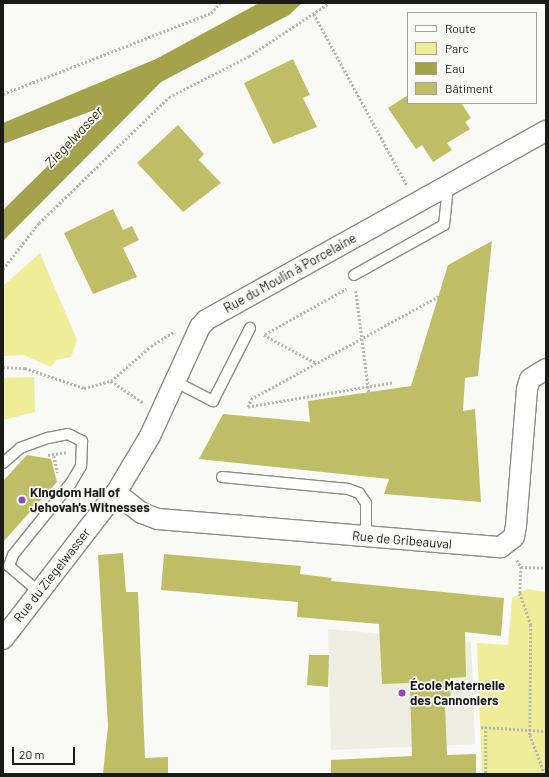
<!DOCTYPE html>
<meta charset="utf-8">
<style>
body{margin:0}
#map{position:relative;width:549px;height:777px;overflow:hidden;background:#f9f9f5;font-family:Barlow,sans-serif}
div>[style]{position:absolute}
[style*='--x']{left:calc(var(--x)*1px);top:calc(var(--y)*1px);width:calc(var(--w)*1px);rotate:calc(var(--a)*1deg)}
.built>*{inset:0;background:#edede1}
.green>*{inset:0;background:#f0ed99}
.water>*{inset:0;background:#a5a24c}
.building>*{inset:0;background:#c0bd67}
.path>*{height:2.5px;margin-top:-1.25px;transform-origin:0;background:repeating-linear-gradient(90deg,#b4b4b1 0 2px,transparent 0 4px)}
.roads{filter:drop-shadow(1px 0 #8b8b87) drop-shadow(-1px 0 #8b8b87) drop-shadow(0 1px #8b8b87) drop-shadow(0 -1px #8b8b87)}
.service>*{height:10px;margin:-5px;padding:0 5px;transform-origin:5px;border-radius:5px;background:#fff}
.minor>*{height:20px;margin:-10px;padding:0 10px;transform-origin:10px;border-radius:10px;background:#fff}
.dots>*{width:11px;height:11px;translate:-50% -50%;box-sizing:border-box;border:2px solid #f9f9f5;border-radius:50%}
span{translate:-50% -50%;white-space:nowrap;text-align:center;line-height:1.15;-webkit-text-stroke:3.5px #f9f9f5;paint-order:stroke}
.street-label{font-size:13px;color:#1a1a19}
.poi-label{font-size:13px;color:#1a1a19;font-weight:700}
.left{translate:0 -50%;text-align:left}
.water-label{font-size:14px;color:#2e2c06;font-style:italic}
.frame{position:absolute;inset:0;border:4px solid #1a1a19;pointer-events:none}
.legend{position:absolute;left:407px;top:12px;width:130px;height:92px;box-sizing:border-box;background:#f9f9f5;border:1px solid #a0a09d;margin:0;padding:5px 7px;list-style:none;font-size:12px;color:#1a1a19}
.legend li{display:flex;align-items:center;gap:8px;height:20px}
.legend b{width:20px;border:1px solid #a0a09d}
.scale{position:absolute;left:12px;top:747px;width:63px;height:18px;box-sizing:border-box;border:2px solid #1a1a19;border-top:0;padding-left:5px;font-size:12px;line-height:14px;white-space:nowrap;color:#1a1a19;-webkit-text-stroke:3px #f9f9f5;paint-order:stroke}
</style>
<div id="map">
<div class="built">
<i style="clip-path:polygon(328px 629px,471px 642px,475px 744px,331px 750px)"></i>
</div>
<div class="green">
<i style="clip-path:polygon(40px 253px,77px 340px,71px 357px,56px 360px,51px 367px,24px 355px,3px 356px,3px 286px)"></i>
<i style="clip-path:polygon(34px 377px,35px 412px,3px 420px,3px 378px)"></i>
<i style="clip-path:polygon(527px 589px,546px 592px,546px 774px,482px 774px,477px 643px,508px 645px,512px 598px)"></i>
</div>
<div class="water">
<i style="clip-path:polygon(259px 3px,302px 3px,289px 15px,161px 82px,3px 241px,3px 210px,80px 134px,103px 118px,97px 109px,3px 144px,3px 123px,156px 59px)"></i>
</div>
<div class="building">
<i style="clip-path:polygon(293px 59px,310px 95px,303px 98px,317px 127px,273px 144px,244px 83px)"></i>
<i style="clip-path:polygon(408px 95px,408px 103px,461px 103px,471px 118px,465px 122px,470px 129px,447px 143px,452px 150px,433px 162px,422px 145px,416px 149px,388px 108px)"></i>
<i style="clip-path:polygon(178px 125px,204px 154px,199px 160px,221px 183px,183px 212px,137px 163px)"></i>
<i style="clip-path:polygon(113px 209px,123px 230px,132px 226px,139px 240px,123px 248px,137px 277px,93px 294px,64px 233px)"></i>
<i style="clip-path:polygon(492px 241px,478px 376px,465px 378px,463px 411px,475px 409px,481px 502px,384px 494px,389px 479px,199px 459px,223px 414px,310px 422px,308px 401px,411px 386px,448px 265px)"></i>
<i style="clip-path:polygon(27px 455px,51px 459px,57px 482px,3px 542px,3px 481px)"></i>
<i style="clip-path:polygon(123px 553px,126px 592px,138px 592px,145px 758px,168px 757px,168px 774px,103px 774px,108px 726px,98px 555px)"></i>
<i style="clip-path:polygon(164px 554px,301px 566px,300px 574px,332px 578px,331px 581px,504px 598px,501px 636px,465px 632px,466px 677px,450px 678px,451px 706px,445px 706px,447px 755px,476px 754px,476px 774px,331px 774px,331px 760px,412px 756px,410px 683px,382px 684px,379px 624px,297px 617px,298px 602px,161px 590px)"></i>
<i style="clip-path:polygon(309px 655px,329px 655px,328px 687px,307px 685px)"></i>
</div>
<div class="path">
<i style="--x:314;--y:14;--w:195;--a:61.5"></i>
<i style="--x:3;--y:94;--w:223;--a:-21.3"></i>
<i style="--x:211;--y:13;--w:13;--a:-48"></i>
<i style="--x:3;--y:269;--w:58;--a:-52"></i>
<i style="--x:39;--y:223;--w:181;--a:-44.1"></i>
<i style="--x:169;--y:97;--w:90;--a:-27.1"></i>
<i style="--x:249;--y:56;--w:96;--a:-33.5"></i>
<i style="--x:356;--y:291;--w:102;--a:82.7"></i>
<i style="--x:265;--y:334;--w:93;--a:-29.1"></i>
<i style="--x:264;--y:335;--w:59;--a:28.3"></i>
<i style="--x:3;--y:367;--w:22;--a:3"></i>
<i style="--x:25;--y:368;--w:62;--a:18.7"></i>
<i style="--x:84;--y:388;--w:28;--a:-15"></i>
<i style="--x:111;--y:381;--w:40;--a:34"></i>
<i style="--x:111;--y:381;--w:53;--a:-41.2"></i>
<i style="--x:151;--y:346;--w:28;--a:-32"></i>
<i style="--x:392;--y:383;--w:146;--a:170.5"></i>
<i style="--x:248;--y:407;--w:9;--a:-69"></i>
<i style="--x:251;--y:399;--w:214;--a:-28.7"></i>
<i style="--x:48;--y:455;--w:18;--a:-9"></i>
<i style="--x:54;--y:456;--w:17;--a:77"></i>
<i style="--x:517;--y:560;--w:8;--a:60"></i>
<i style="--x:521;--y:567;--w:25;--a:2"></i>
<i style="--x:521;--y:567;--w:26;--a:92"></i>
<i style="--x:520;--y:593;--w:34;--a:71"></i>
<i style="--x:531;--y:625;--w:110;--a:90.5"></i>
<i style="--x:530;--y:735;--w:42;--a:69"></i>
<i style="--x:481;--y:727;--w:65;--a:3.5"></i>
<i style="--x:486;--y:727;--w:47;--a:90"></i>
</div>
<div class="roads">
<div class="service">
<i style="--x:354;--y:275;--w:103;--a:-29.1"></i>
<i style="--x:444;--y:225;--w:39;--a:-84"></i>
<i style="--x:176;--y:382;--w:42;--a:27.2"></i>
<i style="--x:213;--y:401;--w:82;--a:-63.1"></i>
<i style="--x:3;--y:463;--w:23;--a:-41"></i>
<i style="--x:20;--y:448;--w:30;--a:-20"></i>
<i style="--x:48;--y:438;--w:20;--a:-11"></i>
<i style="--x:68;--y:434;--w:16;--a:27"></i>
<i style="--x:82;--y:441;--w:25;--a:92"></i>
<i style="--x:81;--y:466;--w:20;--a:120"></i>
<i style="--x:71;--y:483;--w:92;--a:128.9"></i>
<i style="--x:13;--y:555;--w:12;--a:110"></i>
<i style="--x:222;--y:477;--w:127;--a:5.4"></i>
<i style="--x:348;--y:489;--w:12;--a:20"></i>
<i style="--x:359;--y:493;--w:12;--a:55"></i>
<i style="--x:366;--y:503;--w:34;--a:90"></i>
<i style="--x:9;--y:566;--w:40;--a:41"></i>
</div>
<div class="minor">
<i style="--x:116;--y:493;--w:33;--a:38"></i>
<i style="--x:142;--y:513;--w:17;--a:21"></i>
<i style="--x:158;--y:519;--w:344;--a:4.7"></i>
<i style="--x:501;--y:547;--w:16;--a:-38"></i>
<i style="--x:514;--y:537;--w:11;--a:-80"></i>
<i style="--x:516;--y:526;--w:137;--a:-85.4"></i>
<i style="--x:527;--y:389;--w:10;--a:-73"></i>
<i style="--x:530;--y:379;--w:19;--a:-32"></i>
<i style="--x:3;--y:639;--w:185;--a:-52.3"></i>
<i style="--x:116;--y:493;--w:66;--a:-59.2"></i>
<i style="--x:150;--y:436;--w:120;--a:-65.4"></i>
<i style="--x:200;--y:327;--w:9;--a:-49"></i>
<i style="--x:206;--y:320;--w:389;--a:-29.1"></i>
</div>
</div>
<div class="dots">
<i style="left:22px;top:500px;background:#8e4abe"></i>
<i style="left:402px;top:693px;background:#8e4abe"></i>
</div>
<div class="street-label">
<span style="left:290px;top:273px;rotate:-29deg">Rue du Moulin à Porcelaine</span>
<span style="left:402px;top:540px;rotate:5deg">Rue de Gribeauval</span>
<span style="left:52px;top:575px;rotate:-52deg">Rue du Ziegelwasser</span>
</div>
<div class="poi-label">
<span class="left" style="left:30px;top:500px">Kingdom Hall of<br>Jehovah's Witnesses</span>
<span class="left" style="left:410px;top:693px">École Maternelle<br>des Cannoniers</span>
</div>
<div class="water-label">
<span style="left:74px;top:137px;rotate:-47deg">Ziegelwasser</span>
</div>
<div class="frame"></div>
<ul class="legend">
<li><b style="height:5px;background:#fff"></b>Route</li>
<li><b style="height:11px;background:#f0ed99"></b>Parc</li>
<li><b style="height:11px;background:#a5a24c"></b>Eau</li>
<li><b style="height:11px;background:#c0bd67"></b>Bâtiment</li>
</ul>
<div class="scale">20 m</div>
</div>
